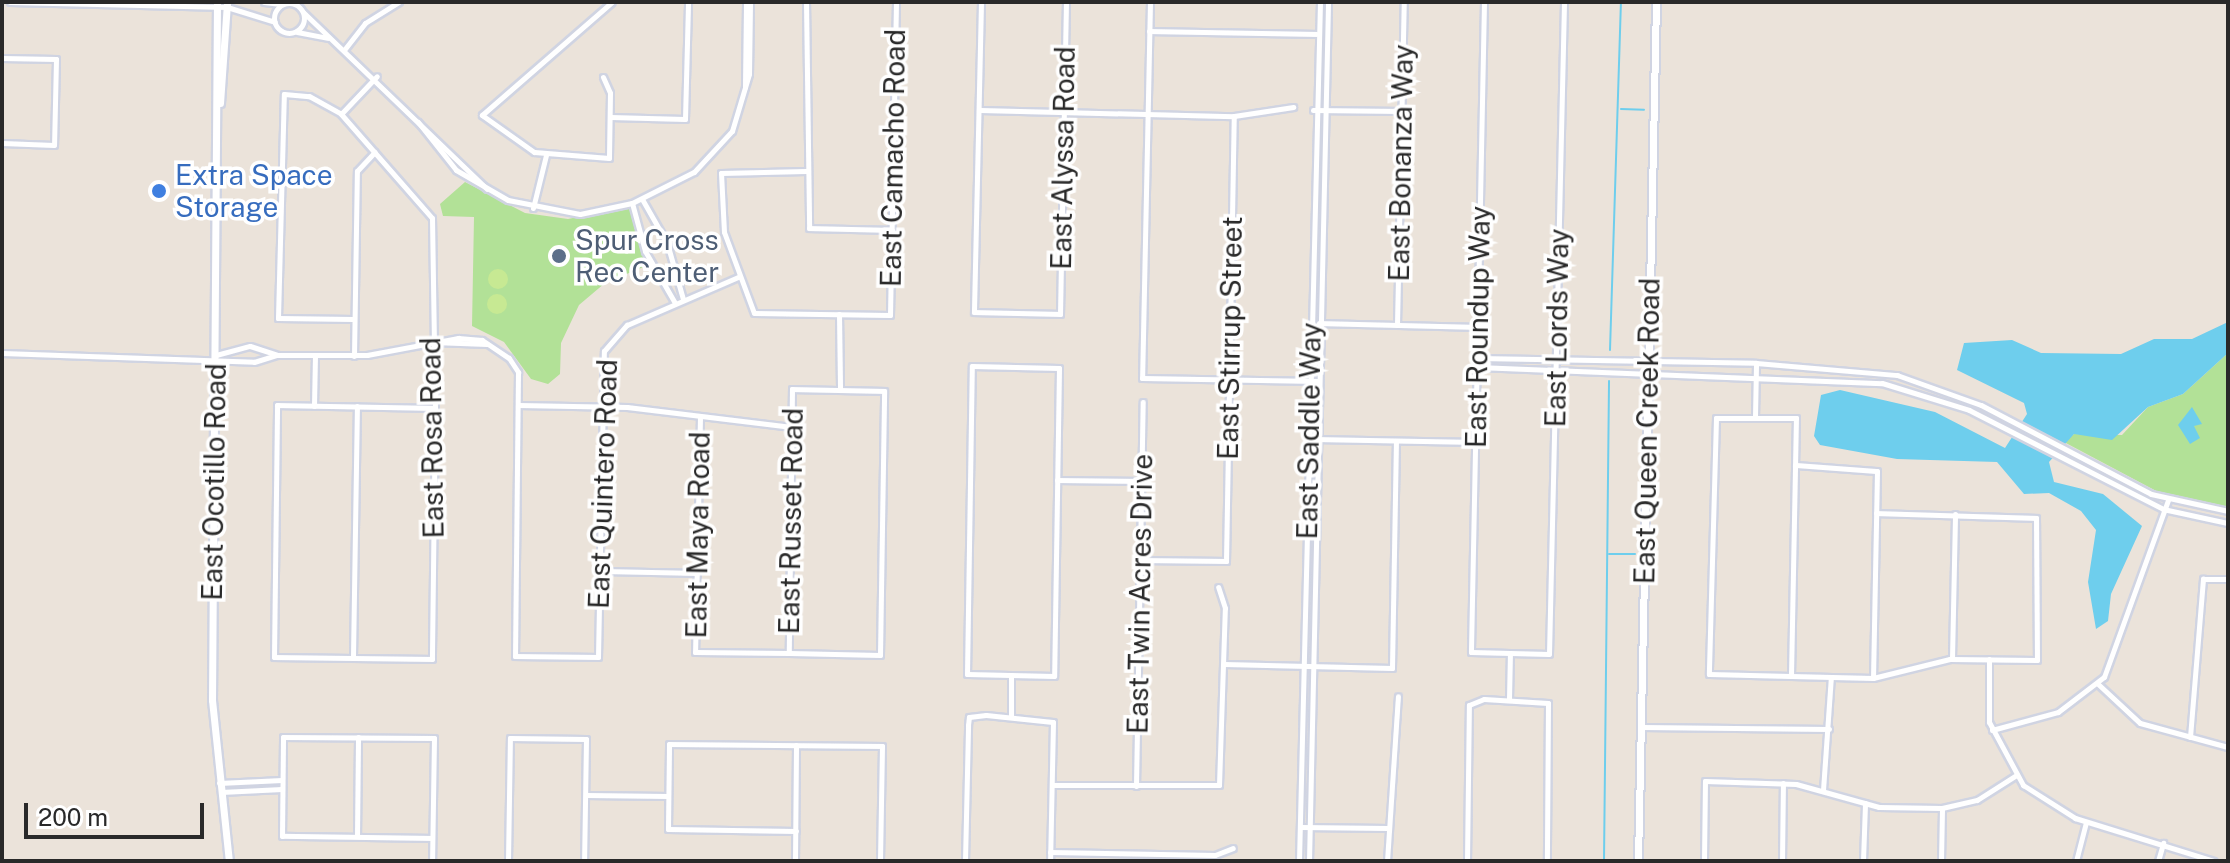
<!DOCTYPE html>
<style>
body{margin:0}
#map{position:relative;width:2230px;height:863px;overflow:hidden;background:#ebe3da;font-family:"Public Sans",sans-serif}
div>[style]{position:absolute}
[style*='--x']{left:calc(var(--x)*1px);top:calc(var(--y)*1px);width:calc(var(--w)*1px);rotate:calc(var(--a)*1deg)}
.green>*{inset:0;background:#b2e197}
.pitch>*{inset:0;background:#c7e993}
.round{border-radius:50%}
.water>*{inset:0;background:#6eceed}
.stream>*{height:2px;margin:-1px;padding:0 1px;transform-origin:1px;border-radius:1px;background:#6eceed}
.roads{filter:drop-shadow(2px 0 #d0d4e2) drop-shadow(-2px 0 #d0d4e2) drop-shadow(0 2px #d0d4e2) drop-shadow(0 -2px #d0d4e2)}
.street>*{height:5px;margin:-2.5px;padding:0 2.5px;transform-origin:2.5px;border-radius:2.5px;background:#fff}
.street>.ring{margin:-2.5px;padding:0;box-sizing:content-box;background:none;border:5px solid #fff;border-radius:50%}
.secondary>*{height:7px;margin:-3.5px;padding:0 3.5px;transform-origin:3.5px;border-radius:3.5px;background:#fff}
.dots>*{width:22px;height:22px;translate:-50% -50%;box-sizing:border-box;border:4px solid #fff;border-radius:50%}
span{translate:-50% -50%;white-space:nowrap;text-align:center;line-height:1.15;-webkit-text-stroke:7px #fff;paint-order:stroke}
.street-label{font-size:28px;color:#292929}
.shop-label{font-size:28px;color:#366cbe}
.left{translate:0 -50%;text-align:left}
.service-label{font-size:28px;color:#4e5e75}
.frame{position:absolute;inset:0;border:4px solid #292929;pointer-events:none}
.scale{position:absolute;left:24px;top:803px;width:180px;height:36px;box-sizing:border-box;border:4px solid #292929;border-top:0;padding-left:10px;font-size:24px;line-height:28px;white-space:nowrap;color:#292929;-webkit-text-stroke:6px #fff;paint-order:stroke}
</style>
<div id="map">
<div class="green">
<i style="clip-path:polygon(465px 182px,525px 213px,568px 219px,628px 207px,634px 215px,653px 263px,605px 283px,579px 305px,561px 343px,560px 374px,548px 384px,531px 379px,504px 342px,472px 326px,474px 217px,443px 216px,440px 204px)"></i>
<i style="clip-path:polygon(2228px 353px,2228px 507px,2160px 493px,2064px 442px,2074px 434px,2122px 435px,2148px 407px,2183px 394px)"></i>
</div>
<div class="pitch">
<i class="round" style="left:488px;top:269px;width:20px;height:20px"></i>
<i class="round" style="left:487px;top:294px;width:20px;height:20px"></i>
</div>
<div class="water">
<i style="clip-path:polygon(2228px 322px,2228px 353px,2183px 394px,2148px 407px,2112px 440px,2074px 434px,2049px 462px,2054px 482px,2103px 494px,2142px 526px,2111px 594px,2108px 621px,2096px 629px,2088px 582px,2096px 530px,2081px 511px,2049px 493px,2024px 494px,1997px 462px,1897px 459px,1820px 445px,1814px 436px,1821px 395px,1840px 390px,1935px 412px,2005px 448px,2027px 414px,2024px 403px,1957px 370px,1964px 343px,2012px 340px,2041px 353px,2121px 354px,2154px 339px,2192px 339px)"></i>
<i style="clip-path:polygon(2192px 407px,2202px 424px,2194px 426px,2200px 438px,2190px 444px,2178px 425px)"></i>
</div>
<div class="stream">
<i style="--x:1621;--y:109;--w:23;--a:2"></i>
<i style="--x:1610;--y:350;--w:348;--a:-88.2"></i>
<i style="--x:1609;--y:554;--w:26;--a:0"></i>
<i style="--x:1604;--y:861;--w:480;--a:-89.4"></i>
</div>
<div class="roads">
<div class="street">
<i style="--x:10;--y:2;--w:217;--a:1.3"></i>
<i style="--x:227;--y:7;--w:50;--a:17.4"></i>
<i style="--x:264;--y:2;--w:17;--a:7"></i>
<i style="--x:806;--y:2;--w:226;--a:89.2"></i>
<i style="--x:809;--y:228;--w:83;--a:1.4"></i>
<i style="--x:981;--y:2;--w:310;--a:91.3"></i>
<i style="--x:974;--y:312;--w:86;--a:1.3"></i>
<i style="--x:1060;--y:314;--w:312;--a:-88.9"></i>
<i style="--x:1150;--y:2;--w:376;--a:91.2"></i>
<i style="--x:1142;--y:378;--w:176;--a:1"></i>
<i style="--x:1484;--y:2;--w:650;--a:91.15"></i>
<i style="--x:1471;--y:652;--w:78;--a:1.5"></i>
<i style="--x:1549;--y:654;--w:652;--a:-88.68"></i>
<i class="ring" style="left:274px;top:3px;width:25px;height:25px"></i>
<i style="--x:303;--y:12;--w:255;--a:43.9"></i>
<i style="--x:1149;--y:31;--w:167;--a:1"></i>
<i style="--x:297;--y:32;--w:31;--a:11"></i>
<i style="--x:344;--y:50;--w:34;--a:-52"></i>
<i style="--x:365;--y:23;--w:40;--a:-32"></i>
<i style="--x:2;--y:58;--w:54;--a:1.1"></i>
<i style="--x:56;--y:59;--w:86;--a:91.3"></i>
<i style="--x:54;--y:145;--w:52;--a:-177.8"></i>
<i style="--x:603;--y:77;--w:17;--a:66"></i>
<i style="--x:610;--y:93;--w:65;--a:90.9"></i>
<i style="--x:609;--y:158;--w:75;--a:-175.4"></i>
<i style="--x:534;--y:152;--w:64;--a:-144.6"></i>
<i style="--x:482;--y:115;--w:172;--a:-41"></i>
<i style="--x:745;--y:87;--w:85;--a:-89.3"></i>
<i style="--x:980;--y:110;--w:254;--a:1.4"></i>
<i style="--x:1234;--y:116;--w:60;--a:-8.7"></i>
<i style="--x:1313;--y:110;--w:89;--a:0.6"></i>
<i style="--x:341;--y:114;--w:52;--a:-46.5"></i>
<i style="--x:610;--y:117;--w:75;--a:1.5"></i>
<i style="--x:685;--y:119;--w:117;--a:-88.5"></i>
<i style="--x:418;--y:122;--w:61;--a:51.6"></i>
<i style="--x:456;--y:170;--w:60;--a:30"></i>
<i style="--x:508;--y:200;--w:73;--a:11"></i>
<i style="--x:580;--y:214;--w:53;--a:-11.9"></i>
<i style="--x:632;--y:203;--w:69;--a:-26.6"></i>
<i style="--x:694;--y:172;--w:56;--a:-47.2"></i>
<i style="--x:732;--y:131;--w:59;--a:-73.4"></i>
<i style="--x:749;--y:74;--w:72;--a:-89.2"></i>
<i style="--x:806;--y:171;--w:85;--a:178.7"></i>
<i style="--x:721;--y:173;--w:59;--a:87.1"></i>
<i style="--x:724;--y:232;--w:86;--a:69.7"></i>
<i style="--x:754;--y:313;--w:136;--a:0.8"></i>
<i style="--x:890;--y:315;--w:313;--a:-88.9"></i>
<i style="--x:642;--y:199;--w:51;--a:60.4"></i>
<i style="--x:667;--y:243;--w:58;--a:74.1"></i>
<i style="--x:632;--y:203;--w:50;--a:74.8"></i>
<i style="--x:645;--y:251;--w:60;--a:60"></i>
<i style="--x:533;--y:208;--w:55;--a:-76.2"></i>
<i style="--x:839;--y:314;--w:76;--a:89.2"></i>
<i style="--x:353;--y:319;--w:75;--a:-179.2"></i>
<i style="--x:278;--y:318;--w:224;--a:-88.5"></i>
<i style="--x:284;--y:94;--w:25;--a:5"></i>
<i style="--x:309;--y:96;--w:37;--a:29"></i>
<i style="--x:341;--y:114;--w:138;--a:48.8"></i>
<i style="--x:432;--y:218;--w:190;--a:89.1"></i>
<i style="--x:435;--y:408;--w:251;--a:90.7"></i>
<i style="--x:432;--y:659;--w:158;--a:-179.3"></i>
<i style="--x:274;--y:657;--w:252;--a:-89.3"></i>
<i style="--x:277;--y:405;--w:158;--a:1.1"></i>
<i style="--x:1319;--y:323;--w:159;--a:1.4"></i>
<i style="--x:1397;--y:325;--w:323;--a:-88.8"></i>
<i style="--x:433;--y:342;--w:54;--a:2.1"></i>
<i style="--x:2;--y:353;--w:252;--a:2"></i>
<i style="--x:254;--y:362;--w:24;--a:-17"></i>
<i style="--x:216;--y:355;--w:35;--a:-15"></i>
<i style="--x:250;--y:346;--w:28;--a:18"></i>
<i style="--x:277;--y:355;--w:90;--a:0"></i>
<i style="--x:367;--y:355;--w:93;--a:-10.6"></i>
<i style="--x:458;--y:338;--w:24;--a:5"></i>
<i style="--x:482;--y:340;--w:32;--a:34"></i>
<i style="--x:509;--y:358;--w:17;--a:57"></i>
<i style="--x:518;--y:372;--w:284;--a:90.6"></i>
<i style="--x:515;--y:656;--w:83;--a:0.7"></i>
<i style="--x:598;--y:657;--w:306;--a:-88.9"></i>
<i style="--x:604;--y:351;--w:35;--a:-49"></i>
<i style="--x:627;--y:325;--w:121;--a:-23.4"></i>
<i style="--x:354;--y:356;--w:185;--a:-89.1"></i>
<i style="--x:357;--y:171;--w:26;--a:-47"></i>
<i style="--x:1477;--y:358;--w:279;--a:1"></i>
<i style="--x:1756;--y:363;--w:142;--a:4.9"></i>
<i style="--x:1897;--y:375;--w:89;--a:19.7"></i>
<i style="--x:1981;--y:405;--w:192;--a:27.6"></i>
<i style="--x:2151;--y:494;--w:79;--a:12.4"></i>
<i style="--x:972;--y:366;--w:87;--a:1.3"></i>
<i style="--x:1059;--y:368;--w:308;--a:90.9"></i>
<i style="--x:1054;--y:676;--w:87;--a:-178.7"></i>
<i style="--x:967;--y:674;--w:308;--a:-89.1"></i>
<i style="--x:1477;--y:367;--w:405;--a:2.3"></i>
<i style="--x:1882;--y:383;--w:91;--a:17.2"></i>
<i style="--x:1969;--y:410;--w:218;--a:27"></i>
<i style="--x:2163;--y:509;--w:66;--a:12.2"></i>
<i style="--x:518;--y:405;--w:109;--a:1.1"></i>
<i style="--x:627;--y:407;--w:166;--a:6.9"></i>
<i style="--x:314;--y:406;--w:51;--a:-88.9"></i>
<i style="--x:700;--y:417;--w:235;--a:91.2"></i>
<i style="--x:695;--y:652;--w:94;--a:0.6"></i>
<i style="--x:789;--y:653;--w:91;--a:1.3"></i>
<i style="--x:880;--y:655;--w:264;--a:-89.1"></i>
<i style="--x:884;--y:391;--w:92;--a:-178.8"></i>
<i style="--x:792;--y:389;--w:264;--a:90.7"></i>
<i style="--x:1755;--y:417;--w:54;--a:-88.9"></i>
<i style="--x:1316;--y:439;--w:159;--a:1.1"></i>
<i style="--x:1795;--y:465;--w:82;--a:4.2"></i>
<i style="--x:1877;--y:471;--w:207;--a:91.1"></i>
<i style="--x:1057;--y:480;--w:85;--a:0.7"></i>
<i style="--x:1141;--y:560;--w:85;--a:0.7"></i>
<i style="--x:1226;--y:561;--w:445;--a:-89"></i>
<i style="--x:605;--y:571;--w:92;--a:1.2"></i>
<i style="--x:353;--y:657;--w:251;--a:-89.1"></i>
<i style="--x:1952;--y:659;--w:145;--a:-88.8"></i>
<i style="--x:1989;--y:659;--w:63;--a:90"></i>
<i style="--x:1989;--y:722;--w:72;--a:61.6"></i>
<i style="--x:2023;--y:785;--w:62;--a:32.4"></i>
<i style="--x:2075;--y:818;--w:145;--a:17.2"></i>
<i style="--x:1224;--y:664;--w:168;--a:1.4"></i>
<i style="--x:1392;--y:668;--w:227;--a:-89"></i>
<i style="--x:1791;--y:676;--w:258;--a:-88.9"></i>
<i style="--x:1796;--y:418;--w:80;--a:180"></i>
<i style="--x:1716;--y:418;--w:256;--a:91.6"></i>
<i style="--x:1709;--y:674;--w:164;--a:1.4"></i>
<i style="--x:1873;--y:678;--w:79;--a:-13.9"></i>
<i style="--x:1950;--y:659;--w:87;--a:0.7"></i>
<i style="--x:2037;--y:660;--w:142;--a:-90.4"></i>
<i style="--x:2036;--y:518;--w:160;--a:-178.2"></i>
<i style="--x:2098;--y:684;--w:57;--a:42.9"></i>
<i style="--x:2140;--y:723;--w:91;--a:15.3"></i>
<i style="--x:1509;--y:699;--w:46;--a:-88.8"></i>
<i style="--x:1011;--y:716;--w:41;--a:-90"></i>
<i style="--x:1641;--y:727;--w:188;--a:0.6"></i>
<i style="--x:1992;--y:730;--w:68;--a:-15.3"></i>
<i style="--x:2058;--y:712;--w:58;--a:-37.3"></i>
<i style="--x:2104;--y:677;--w:188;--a:-70.1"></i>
<i style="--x:2190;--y:737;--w:159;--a:-85.3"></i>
<i style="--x:2203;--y:579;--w:25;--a:0"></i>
<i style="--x:219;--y:783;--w:63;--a:-2.7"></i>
<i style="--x:1053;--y:785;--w:166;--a:0"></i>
<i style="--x:1219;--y:785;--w:177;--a:-88.1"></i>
<i style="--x:1225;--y:608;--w:22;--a:-108"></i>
<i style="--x:1136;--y:786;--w:384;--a:-89"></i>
<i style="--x:1823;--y:790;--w:113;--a:-86"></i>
<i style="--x:221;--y:792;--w:61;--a:-2.8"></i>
<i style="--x:586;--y:795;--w:82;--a:0.7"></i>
<i style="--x:1300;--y:827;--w:88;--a:0.7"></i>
<i style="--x:796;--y:831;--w:128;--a:-179.1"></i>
<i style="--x:668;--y:829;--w:85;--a:-89.3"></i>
<i style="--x:669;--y:744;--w:213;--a:0.5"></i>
<i style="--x:882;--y:746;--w:115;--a:91"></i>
<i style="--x:357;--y:836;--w:99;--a:-89.4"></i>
<i style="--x:432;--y:838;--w:150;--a:-179.2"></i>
<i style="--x:282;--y:836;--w:99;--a:-89.4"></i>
<i style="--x:283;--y:737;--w:151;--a:0.4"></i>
<i style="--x:434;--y:738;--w:123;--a:90.9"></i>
<i style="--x:1050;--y:852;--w:165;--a:1"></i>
<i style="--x:1215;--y:855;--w:19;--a:-21"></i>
<i style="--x:508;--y:861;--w:123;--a:-89.1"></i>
<i style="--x:510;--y:738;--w:76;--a:0.8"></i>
<i style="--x:586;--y:739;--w:122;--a:90.9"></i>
<i style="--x:795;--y:861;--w:116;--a:-89.5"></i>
<i style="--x:965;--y:861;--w:136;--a:-88.7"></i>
<i style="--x:968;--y:725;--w:8;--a:-83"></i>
<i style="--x:969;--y:717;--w:17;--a:-7"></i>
<i style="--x:986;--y:715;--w:67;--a:6"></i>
<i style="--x:1053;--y:722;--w:139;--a:91.2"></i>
<i style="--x:1299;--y:861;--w:859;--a:-88.6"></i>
<i style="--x:1309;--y:861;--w:859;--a:-88.73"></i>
<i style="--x:1387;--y:861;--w:165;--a:-86.2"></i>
<i style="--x:1467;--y:861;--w:156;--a:-89.3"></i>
<i style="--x:1469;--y:705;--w:16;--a:-22"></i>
<i style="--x:1484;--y:699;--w:64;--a:3.6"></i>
<i style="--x:1548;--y:703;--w:158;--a:90.4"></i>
<i style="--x:1704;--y:861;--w:80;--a:-89.3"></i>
<i style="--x:1705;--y:781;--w:91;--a:1.9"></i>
<i style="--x:1796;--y:784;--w:86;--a:15.5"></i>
<i style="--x:1879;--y:807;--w:63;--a:0.9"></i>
<i style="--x:1942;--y:808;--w:36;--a:-13"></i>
<i style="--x:1977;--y:800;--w:45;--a:-32.3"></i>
<i style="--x:1782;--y:861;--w:78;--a:-89.3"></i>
<i style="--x:1863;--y:861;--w:58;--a:-88"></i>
<i style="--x:1941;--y:861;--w:53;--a:-88.9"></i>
<i style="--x:2076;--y:861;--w:40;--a:-75.6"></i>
<i style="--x:2158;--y:861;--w:19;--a:-74"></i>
</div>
<div class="secondary">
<i style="--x:217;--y:2;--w:698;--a:90.41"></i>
<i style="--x:212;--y:700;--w:162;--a:84"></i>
<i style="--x:220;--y:103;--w:101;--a:-86"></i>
<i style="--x:1638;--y:861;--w:859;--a:-88.8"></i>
</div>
</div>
<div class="dots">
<i style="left:159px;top:191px;background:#3f7fe0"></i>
<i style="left:559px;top:256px;background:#5c6f8a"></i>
</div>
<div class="street-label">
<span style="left:893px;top:158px;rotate:-89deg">East Camacho Road</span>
<span style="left:1063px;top:158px;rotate:-89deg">East Alyssa Road</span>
<span style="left:1401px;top:163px;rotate:-89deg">East Bonanza Way</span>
<span style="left:1478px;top:327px;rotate:-89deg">East Roundup Way</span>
<span style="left:1557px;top:328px;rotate:-89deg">East Lords Way</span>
<span style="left:1230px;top:338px;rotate:-89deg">East Stirrup Street</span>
<span style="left:1309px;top:431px;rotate:-89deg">East Saddle Way</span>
<span style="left:1647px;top:431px;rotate:-89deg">East Queen Creek Road</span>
<span style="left:432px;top:438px;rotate:-91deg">East Rosa Road</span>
<span style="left:214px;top:482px;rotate:-89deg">East Ocotillo Road</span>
<span style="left:603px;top:484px;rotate:-88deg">East Quintero Road</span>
<span style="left:791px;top:521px;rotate:-89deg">East Russet Road</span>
<span style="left:698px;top:535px;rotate:-89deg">East Maya Road</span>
<span style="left:1140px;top:594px;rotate:-89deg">East Twin Acres Drive</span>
</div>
<div class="shop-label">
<span class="left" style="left:175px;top:191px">Extra Space<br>Storage</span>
</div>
<div class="service-label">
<span class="left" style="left:575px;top:256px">Spur Cross<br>Rec Center</span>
</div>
<div class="frame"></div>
<div class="scale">200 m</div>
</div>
